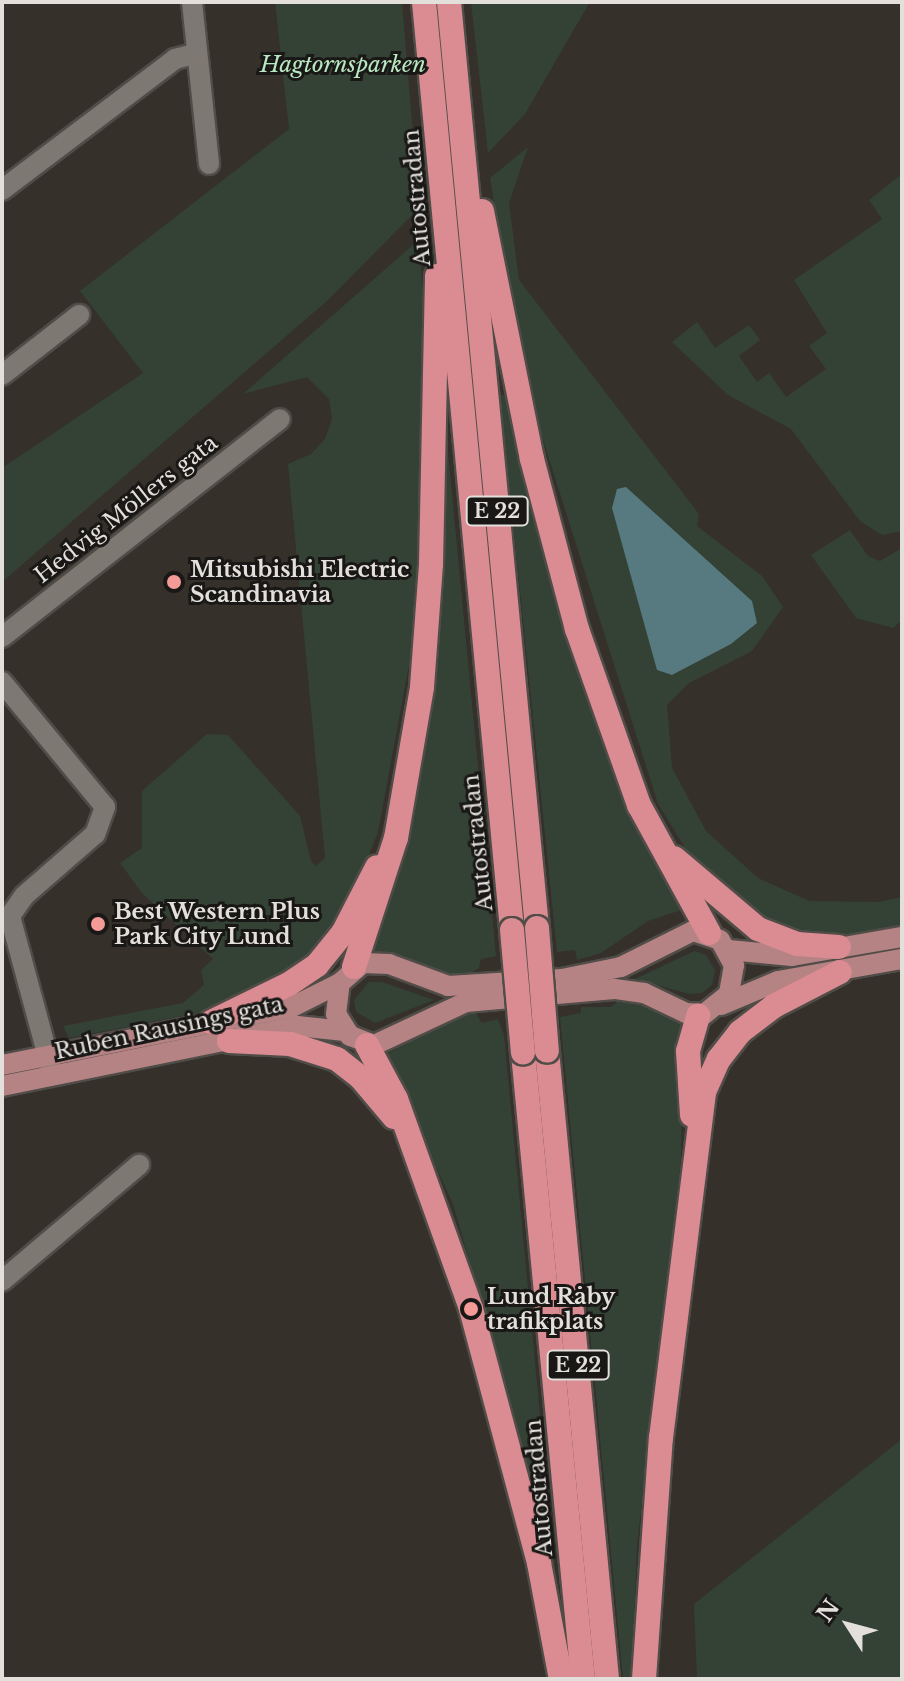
<!DOCTYPE html>
<meta charset="utf-8">
<style>
body{margin:0}
#map{position:relative;width:904px;height:1681px;overflow:hidden;background:#35302a;font-family:"Libre Baskerville",serif}
div>[style]{position:absolute}
[style*='--x']{left:calc(var(--x)*1px);top:calc(var(--y)*1px);width:calc(var(--w)*1px);rotate:calc(var(--a)*1deg)}
.green>*{inset:0;background:#334235}
.water>*{inset:0;background:#577a80}
.roads{filter:drop-shadow(2px 0 #504c47) drop-shadow(-2px 0 #504c47) drop-shadow(0 2px #504c47) drop-shadow(0 -2px #504c47)}
.minor>*{height:20px;margin:-10px;padding:0 10px;transform-origin:10px;border-radius:10px;background:#7e7872}
.major>*{height:20px;margin:-10px;padding:0 10px;transform-origin:10px;border-radius:10px;background:#b68385}
.highway>*{height:24px;margin:-12px;padding:0 12px;transform-origin:12px;border-radius:12px;background:#db8b92}
.bridges{filter:drop-shadow(2px 0 #504c47) drop-shadow(-2px 0 #504c47) drop-shadow(0 2px #504c47) drop-shadow(0 -2px #504c47)}
.highway-bridge>*{height:24px;margin:-12px;padding:0 12px;transform-origin:12px;border-radius:12px;background:#db8b92}
.dots>*{width:22px;height:22px;translate:-50% -50%;box-sizing:border-box;border:4px solid #1a1816;border-radius:50%}
span{translate:-50% -50%;white-space:nowrap;text-align:center;line-height:1.15;-webkit-text-stroke:6px #1a1816;paint-order:stroke}
.shield-label span{padding:2px 6px;background:#1a1816;border:2px solid;border-radius:6px;-webkit-text-stroke-width:0}
.shield-label{font-size:20px;color:#e3e0dc;font-weight:700}
.park-label{font-size:22px;color:#b9e7c1;font-style:italic}
.street-label{font-size:22px;color:#e3e0dc}
.poi-label{font-size:22px;color:#e3e0dc;font-weight:700}
.left{translate:0 -50%;text-align:left}
.frame{position:absolute;inset:0;border:4px solid #e3e0dc;pointer-events:none}
.north{position:absolute;left:808px;top:1585px;width:80px;height:80px;-webkit-text-stroke:6px #1a1816;paint-order:stroke;rotate:306deg;font-size:22px;font-weight:700;line-height:32px;text-align:center;color:#e3e0dc}
.north::after{content:'';display:block;margin:auto;width:28px;height:36px;background:#e3e0dc;clip-path:polygon(50% 0,100% 100%,50% 72%,0 100%)}
</style>
<div id="map">
<div class="green">
<i style="clip-path:polygon(275px 2px,402px 2px,418px 194px,413px 214px,328px 300px,2px 582px,2px 468px,143px 373px,80px 291px,289px 129px)"></i>
<i style="clip-path:polygon(471px 2px,590px 2px,525px 114px,488px 153px)"></i>
<i style="clip-path:polygon(evenodd,528px 147px,509px 203px,519px 280px,699px 514px,697px 526px,762px 576px,783px 607px,752px 651px,689px 683px,667px 705px,672px 768px,706px 831px,758px 878px,809px 901px,879px 902px,902px 897px,902px 928px,819px 937px,770px 924px,695px 864px,658px 804px,528px 392px,512px 312px,490px 178px,528px 147px,626px 487px,751px 601px,757px 622px,731px 644px,672px 675px,657px 670px,626px 487px)"></i>
<i style="clip-path:polygon(902px 174px,902px 531px,882px 535px,860px 521px,791px 429px,728px 395px,672px 342px,697px 322px,715px 348px,749px 325px,760px 340px,739px 356px,757px 382px,769px 373px,786px 397px,826px 369px,809px 346px,827px 333px,794px 280px,882px 219px,869px 200px)"></i>
<i style="clip-path:polygon(414px 244px,420px 247px,425px 342px,419px 611px,378px 832px,354px 893px,306px 961px,250px 996px,203px 1012px,69px 1038px,63px 1026px,183px 1003px,204px 985px,201px 970px,213px 959px,142px 893px,120px 863px,142px 848px,142px 791px,207px 734px,228px 735px,300px 816px,311px 861px,316px 866px,325px 858px,288px 464px,311px 454px,325px 439px,332px 419px,329px 399px,307px 377px,243px 394px)"></i>
<i style="clip-path:polygon(500px 395px,507px 395px,640px 827px,681px 910px,648px 921px,601px 953px,577px 960px,575px 950px,557px 952px)"></i>
<i style="clip-path:polygon(444px 410px,496px 956px,481px 959px,479px 968px,458px 980px,395px 954px,374px 952px,422px 754px,437px 628px)"></i>
<i style="clip-path:polygon(850px 530px,868px 556px,880px 561px,902px 548px,902px 620px,893px 628px,856px 618px,811px 555px)"></i>
<i style="clip-path:polygon(694px 951px,706px 955px,715px 970px,712px 985px,702px 993px,689px 994px,635px 979px)"></i>
<i style="clip-path:polygon(369px 982px,382px 982px,434px 1000px,375px 1023px,356px 1012px,354px 1000px)"></i>
<i style="clip-path:polygon(622px 998px,683px 1023px,681px 1159px,637px 1546px,632px 1679px,623px 1679px,560px 1017px,581px 1013px,581px 1007px,611px 1007px)"></i>
<i style="clip-path:polygon(473px 1009px,482px 1023px,498px 1019px,504px 1035px,559px 1615px,513px 1413px,453px 1204px,385px 1055px)"></i>
<i style="clip-path:polygon(902px 1439px,902px 1679px,697px 1679px,694px 1604px)"></i>
</div>
<div class="water">
<i style="clip-path:polygon(626px 487px,752px 601px,757px 623px,731px 644px,672px 675px,657px 670px,612px 508px,617px 489px)"></i>
</div>
<div class="roads">
<div class="minor">
<i style="--x:192;--y:2;--w:163;--a:84"></i>
<i style="--x:2;--y:190;--w:217;--a:-37.1"></i>
<i style="--x:175;--y:59;--w:23;--a:-15"></i>
<i style="--x:2;--y:375;--w:98;--a:-37.9"></i>
<i style="--x:2;--y:637;--w:353;--a:-38.1"></i>
<i style="--x:2;--y:682;--w:162;--a:50.5"></i>
<i style="--x:105;--y:807;--w:29;--a:110"></i>
<i style="--x:95;--y:834;--w:94;--a:138.9"></i>
<i style="--x:24;--y:896;--w:24;--a:125"></i>
<i style="--x:10;--y:916;--w:162;--a:74.9"></i>
<i style="--x:2;--y:1281;--w:180;--a:-40.3"></i>
</div>
<div class="major">
<i style="--x:693;--y:931;--w:28;--a:18"></i>
<i style="--x:720;--y:940;--w:29;--a:61"></i>
<i style="--x:734;--y:965;--w:29;--a:100"></i>
<i style="--x:729;--y:994;--w:32;--a:141"></i>
<i style="--x:704;--y:1014;--w:18;--a:-177"></i>
<i style="--x:686;--y:1013;--w:47;--a:-154.5"></i>
<i style="--x:644;--y:993;--w:30;--a:-172"></i>
<i style="--x:614;--y:989;--w:149;--a:175"></i>
<i style="--x:466;--y:1002;--w:102;--a:154.9"></i>
<i style="--x:374;--y:1045;--w:26;--a:-159"></i>
<i style="--x:350;--y:1036;--w:26;--a:-122"></i>
<i style="--x:336;--y:1014;--w:31;--a:-83"></i>
<i style="--x:340;--y:983;--w:30;--a:-41"></i>
<i style="--x:363;--y:963;--w:26;--a:2"></i>
<i style="--x:389;--y:964;--w:63;--a:20.4"></i>
<i style="--x:448;--y:986;--w:114;--a:-3.5"></i>
<i style="--x:562;--y:979;--w:60;--a:-11.5"></i>
<i style="--x:621;--y:967;--w:80;--a:-26.6"></i>
<i style="--x:729;--y:950;--w:63;--a:5.4"></i>
<i style="--x:792;--y:956;--w:112;--a:-9.8"></i>
<i style="--x:721;--y:1005;--w:62;--a:-22.8"></i>
<i style="--x:778;--y:981;--w:126;--a:-10.1"></i>
<i style="--x:2;--y:1065;--w:296;--a:-11.3"></i>
<i style="--x:292;--y:1007;--w:54;--a:-26.6"></i>
<i style="--x:2;--y:1086;--w:301;--a:-11.5"></i>
<i style="--x:297;--y:1026;--w:48;--a:5.9"></i>
</div>
<div class="highway">
<i style="--x:424;--y:2;--w:932;--a:84.58"></i>
<i style="--x:449;--y:2;--w:930;--a:84.57"></i>
<i style="--x:482;--y:211;--w:253;--a:78.6"></i>
<i style="--x:532;--y:459;--w:176;--a:75.2"></i>
<i style="--x:577;--y:629;--w:187;--a:70.6"></i>
<i style="--x:639;--y:805;--w:146;--a:61.3"></i>
<i style="--x:674;--y:858;--w:110;--a:40.2"></i>
<i style="--x:758;--y:929;--w:42;--a:21"></i>
<i style="--x:797;--y:944;--w:42;--a:4.1"></i>
<i style="--x:354;--y:967;--w:136;--a:-72"></i>
<i style="--x:396;--y:838;--w:153;--a:-80.2"></i>
<i style="--x:422;--y:687;--w:123;--a:-85.8"></i>
<i style="--x:431;--y:564;--w:288;--a:-88.8"></i>
<i style="--x:211;--y:1022;--w:87;--a:-26"></i>
<i style="--x:289;--y:984;--w:34;--a:-34"></i>
<i style="--x:317;--y:965;--w:41;--a:-50.9"></i>
<i style="--x:343;--y:933;--w:74;--a:-62.7"></i>
<i style="--x:229;--y:1041;--w:61;--a:2.8"></i>
<i style="--x:290;--y:1044;--w:49;--a:17.7"></i>
<i style="--x:337;--y:1059;--w:31;--a:38"></i>
<i style="--x:361;--y:1078;--w:51;--a:49.8"></i>
<i style="--x:367;--y:1045;--w:61;--a:61.8"></i>
<i style="--x:396;--y:1099;--w:223;--a:70.3"></i>
<i style="--x:471;--y:1309;--w:263;--a:75"></i>
<i style="--x:539;--y:1563;--w:118;--a:79.3"></i>
<i style="--x:547;--y:1051;--w:631;--a:84.54"></i>
<i style="--x:523;--y:1053;--w:629;--a:84.53"></i>
<i style="--x:692;--y:1115;--w:64;--a:-93.6"></i>
<i style="--x:688;--y:1051;--w:37;--a:-74"></i>
<i style="--x:644;--y:1679;--w:242;--a:-86"></i>
<i style="--x:661;--y:1438;--w:349;--a:-82.9"></i>
<i style="--x:704;--y:1092;--w:36;--a:-66"></i>
<i style="--x:719;--y:1059;--w:34;--a:-52"></i>
<i style="--x:740;--y:1032;--w:43;--a:-37.4"></i>
<i style="--x:774;--y:1006;--w:74;--a:-27.3"></i>
</div>
</div>
<div class="bridges">
<div class="highway-bridge">
<i style="--x:537;--y:928;--w:123;--a:85.4"></i>
<i style="--x:512;--y:930;--w:123;--a:84.9"></i>
</div>
</div>
<div class="dots">
<i style="left:174px;top:582px;background:#f59b97"></i>
<i style="left:98px;top:924px;background:#f59b97"></i>
<i style="left:471px;top:1309px;background:#f59b97"></i>
</div>
<div class="shield-label">
<span style="left:497px;top:511px">E 22</span>
<span style="left:578px;top:1365px">E 22</span>
</div>
<div class="park-label">
<span style="left:343px;top:65px">Hagtornsparken</span>
</div>
<div class="street-label">
<span style="left:417px;top:198px;rotate:-95deg">Autostradan</span>
<span style="left:126px;top:509px;rotate:-38deg">Hedvig Möllers gata</span>
<span style="left:478px;top:843px;rotate:-96deg">Autostradan</span>
<span style="left:169px;top:1028px;rotate:-12deg">Ruben Rausings gata</span>
<span style="left:539px;top:1488px;rotate:-95deg">Autostradan</span>
</div>
<div class="poi-label">
<span class="left" style="left:190px;top:582px">Mitsubishi Electric<br>Scandinavia</span>
<span class="left" style="left:114px;top:924px">Best Western Plus<br>Park City Lund</span>
<span class="left" style="left:487px;top:1309px">Lund Råby<br>trafikplats</span>
</div>
<div class="frame"></div>
<div class="north">N</div>
</div>
